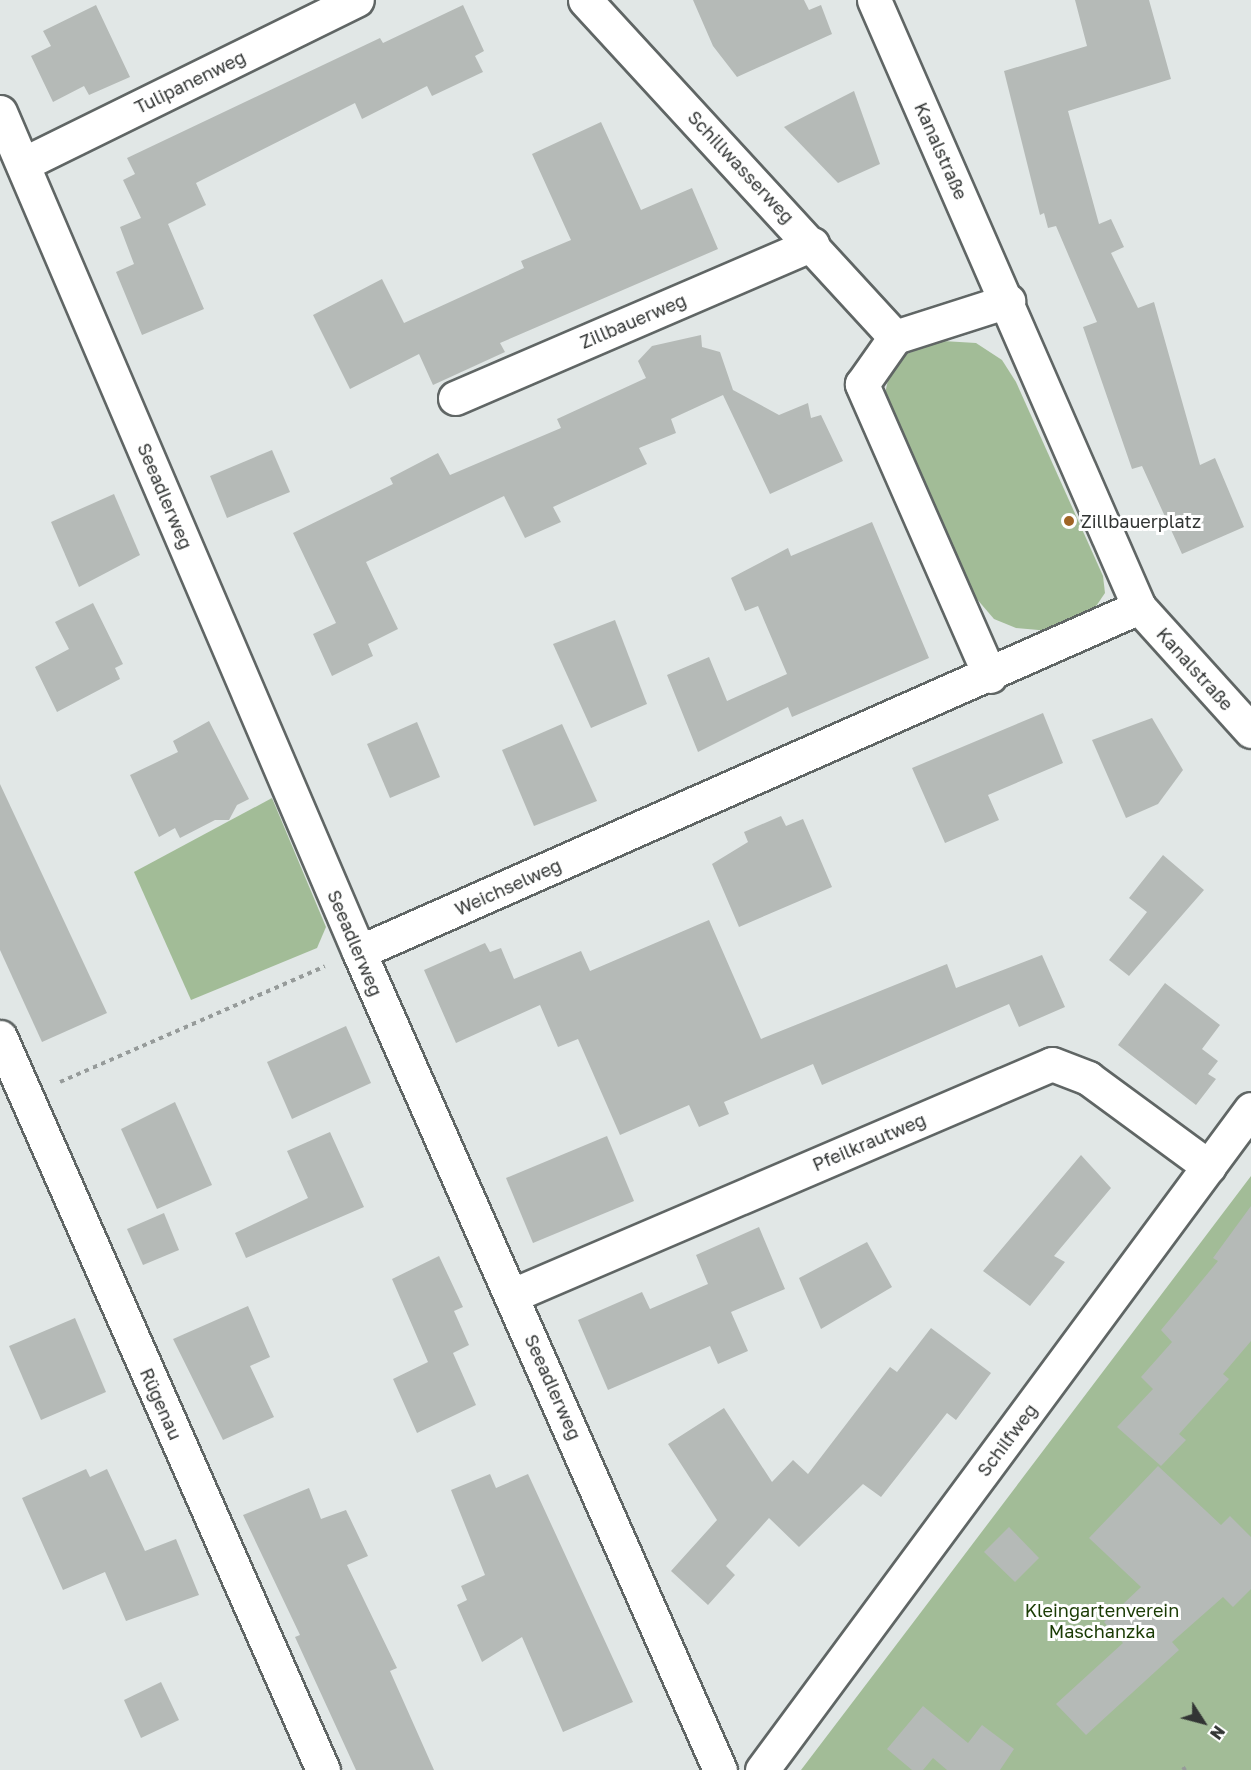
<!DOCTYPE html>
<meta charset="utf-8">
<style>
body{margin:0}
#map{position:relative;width:1251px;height:1770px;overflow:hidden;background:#e1e7e6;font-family:"Golos Text",sans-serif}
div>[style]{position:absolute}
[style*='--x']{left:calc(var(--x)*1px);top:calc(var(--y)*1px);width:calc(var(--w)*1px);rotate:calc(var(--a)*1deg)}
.green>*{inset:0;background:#a2bc97}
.building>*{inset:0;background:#b5bab7}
.path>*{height:4px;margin-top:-2px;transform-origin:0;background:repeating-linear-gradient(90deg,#969b9a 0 4.5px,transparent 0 9px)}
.roads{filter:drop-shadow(2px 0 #606665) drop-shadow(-2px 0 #606665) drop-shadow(0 2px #606665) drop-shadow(0 -2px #606665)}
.minor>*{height:33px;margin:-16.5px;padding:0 16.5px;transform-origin:16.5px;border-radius:16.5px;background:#fff}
.dots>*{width:16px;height:16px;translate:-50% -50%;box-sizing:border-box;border:3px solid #fff;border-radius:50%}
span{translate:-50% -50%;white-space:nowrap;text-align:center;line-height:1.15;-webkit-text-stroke:6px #fff;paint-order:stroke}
.street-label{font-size:18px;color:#323534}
.poi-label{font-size:18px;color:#323534}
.left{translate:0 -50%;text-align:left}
.park-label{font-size:18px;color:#1a3b04}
.north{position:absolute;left:1173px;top:1692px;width:60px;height:60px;-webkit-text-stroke:4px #fff;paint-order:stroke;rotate:126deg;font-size:16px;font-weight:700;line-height:24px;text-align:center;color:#323534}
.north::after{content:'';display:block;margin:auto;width:21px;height:27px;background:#323534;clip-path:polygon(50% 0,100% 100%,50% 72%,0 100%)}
</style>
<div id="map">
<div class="green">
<i style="clip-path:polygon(943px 341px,976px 343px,1002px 360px,1016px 382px,1103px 576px,1105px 593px,1090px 615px,1050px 631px,1016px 628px,994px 619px,976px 598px,884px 398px,890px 371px,906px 354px)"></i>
<i style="clip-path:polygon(272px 798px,326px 927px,317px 948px,191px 1000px,134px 872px)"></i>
<i style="clip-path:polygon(1251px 1176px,1251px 1770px,801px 1770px,909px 1628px)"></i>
</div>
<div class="building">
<i style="clip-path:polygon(693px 0,804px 0,809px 10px,821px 5px,832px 34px,737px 77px,713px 46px)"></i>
<i style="clip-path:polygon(1075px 0,1149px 0,1171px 79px,1068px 111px,1099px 224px,1111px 219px,1124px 247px,1111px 253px,1138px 308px,1154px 302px,1200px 465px,1215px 458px,1244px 527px,1182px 554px,1142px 466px,1132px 469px,1083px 327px,1097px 322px,1056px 226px,1048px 228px,1044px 213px,1040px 215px,1004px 71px,1087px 46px)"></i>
<i style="clip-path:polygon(96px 5px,130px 77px,89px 95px,84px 86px,53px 102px,31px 56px,51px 46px,43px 31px)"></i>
<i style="clip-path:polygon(463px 5px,484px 51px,475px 56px,483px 72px,432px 96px,427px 86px,362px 119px,355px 103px,196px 183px,206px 205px,168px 224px,204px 309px,142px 335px,116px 272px,134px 264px,120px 227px,141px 218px,123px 180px,135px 174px,127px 158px,380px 38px,383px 43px)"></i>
<i style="clip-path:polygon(854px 91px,880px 164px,838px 183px,784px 127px)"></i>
<i style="clip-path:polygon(601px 122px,641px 210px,692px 188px,718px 249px,500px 343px,505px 352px,433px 385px,419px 354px,350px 389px,313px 315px,382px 279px,404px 323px,524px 268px,521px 261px,571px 240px,532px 154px)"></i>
<i style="clip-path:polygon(701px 335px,702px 347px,720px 352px,733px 390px,779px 415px,808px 403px,811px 418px,821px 415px,843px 461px,770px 494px,723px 395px,671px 419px,676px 433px,639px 448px,647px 464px,553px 507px,561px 522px,525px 538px,504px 496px,366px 562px,398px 629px,368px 644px,373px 656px,332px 676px,313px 634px,336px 623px,293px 533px,393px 484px,390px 478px,438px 453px,450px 475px,561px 428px,557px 419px,646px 378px,638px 361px,652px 346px)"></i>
<i style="clip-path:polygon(272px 450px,290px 492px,227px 518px,210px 476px)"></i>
<i style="clip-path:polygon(114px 494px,140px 555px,79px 587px,51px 522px)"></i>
<i style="clip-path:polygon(872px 522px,929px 658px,792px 717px,788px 707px,698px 752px,667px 675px,709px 657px,727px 701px,787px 674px,758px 606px,745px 611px,731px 578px,788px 548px,791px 556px)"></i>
<i style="clip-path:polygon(93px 603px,123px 664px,115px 668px,120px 679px,57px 712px,35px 667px,69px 649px,55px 622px)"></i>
<i style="clip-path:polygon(615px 620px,647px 704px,591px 728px,553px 644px)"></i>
<i style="clip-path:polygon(1043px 713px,1063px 763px,988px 795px,999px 820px,945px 843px,912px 768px)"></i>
<i style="clip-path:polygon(1152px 718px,1183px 770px,1158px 804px,1126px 818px,1092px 740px)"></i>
<i style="clip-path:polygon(209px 721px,249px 799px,237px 805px,229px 820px,215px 820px,180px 838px,175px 828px,159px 837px,130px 775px,178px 752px,173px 741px)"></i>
<i style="clip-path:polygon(417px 722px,440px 777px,390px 798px,367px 744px)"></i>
<i style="clip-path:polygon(562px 724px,597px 801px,534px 826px,502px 750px)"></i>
<i style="clip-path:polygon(0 784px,107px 1013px,42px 1042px,0 950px)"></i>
<i style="clip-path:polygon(781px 816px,786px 826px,803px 819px,832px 887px,739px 927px,712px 864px,748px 842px,744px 832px)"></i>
<i style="clip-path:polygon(1163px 855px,1204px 890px,1129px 976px,1109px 960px,1147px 912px,1129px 898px)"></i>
<i style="clip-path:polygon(709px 920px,761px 1039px,947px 964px,956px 988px,1042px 955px,1065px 1007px,1019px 1027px,1009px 1004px,822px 1085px,813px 1064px,724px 1102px,729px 1114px,699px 1127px,689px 1105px,620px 1135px,578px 1039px,558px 1047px,540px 1005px,456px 1043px,424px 970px,485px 943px,490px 952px,501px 948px,514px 979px,581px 951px,590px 971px)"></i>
<i style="clip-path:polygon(1165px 983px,1220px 1025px,1202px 1049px,1218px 1061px,1208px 1074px,1216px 1079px,1196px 1105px,1118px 1045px)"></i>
<i style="clip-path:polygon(346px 1026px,371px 1083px,292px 1119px,267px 1062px)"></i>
<i style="clip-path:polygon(175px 1102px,212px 1185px,157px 1209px,121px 1129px)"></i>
<i style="clip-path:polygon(330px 1132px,364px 1207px,246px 1258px,235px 1233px,308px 1198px,287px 1151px)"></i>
<i style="clip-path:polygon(607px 1136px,634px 1201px,533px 1243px,506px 1178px)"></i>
<i style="clip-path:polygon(1081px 1155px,1111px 1188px,1054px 1256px,1065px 1262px,1030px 1306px,983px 1271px)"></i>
<i style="clip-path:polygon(1251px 1206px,1251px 1341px,1223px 1374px,1229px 1379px,1179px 1434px,1186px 1440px,1161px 1466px,1117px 1427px,1153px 1389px,1141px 1377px,1172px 1342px,1161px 1330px,1218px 1261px,1213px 1258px)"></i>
<i style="clip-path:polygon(164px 1213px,179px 1250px,143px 1265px,127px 1229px)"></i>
<i style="clip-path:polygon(759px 1227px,785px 1289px,731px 1312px,748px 1351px,718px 1364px,710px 1346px,608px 1390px,578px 1320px,642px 1292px,650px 1309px,708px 1284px,696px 1255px)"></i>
<i style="clip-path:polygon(867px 1242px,892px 1287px,821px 1329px,799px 1278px)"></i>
<i style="clip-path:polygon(439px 1256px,463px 1307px,454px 1311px,469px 1345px,453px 1353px,476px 1405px,417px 1433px,393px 1379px,428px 1362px,392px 1279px)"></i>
<i style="clip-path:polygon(248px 1306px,270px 1357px,250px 1366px,274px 1417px,223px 1440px,173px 1339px)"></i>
<i style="clip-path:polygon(75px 1318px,106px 1392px,41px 1420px,9px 1346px)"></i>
<i style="clip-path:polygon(931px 1328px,991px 1373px,956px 1420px,947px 1413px,881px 1497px,863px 1484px,799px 1547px,769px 1518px,726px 1566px,735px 1575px,708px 1605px,671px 1571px,717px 1520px,668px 1444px,724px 1408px,772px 1482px,793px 1460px,808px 1474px,890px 1367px,897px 1372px)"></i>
<i style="clip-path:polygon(1158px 1466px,1221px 1525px,1230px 1516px,1251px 1537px,1251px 1589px,1233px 1607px,1223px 1597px,1172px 1642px,1179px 1650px,1086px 1735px,1056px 1704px,1123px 1643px,1104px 1622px,1141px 1587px,1089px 1538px)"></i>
<i style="clip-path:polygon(86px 1469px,90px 1477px,107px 1469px,145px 1551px,176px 1539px,199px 1595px,126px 1621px,105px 1572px,63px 1590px,22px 1498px)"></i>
<i style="clip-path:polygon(490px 1474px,496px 1488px,528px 1474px,633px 1702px,563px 1732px,522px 1637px,482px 1662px,457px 1605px,467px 1600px,461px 1586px,485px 1575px,451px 1490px)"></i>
<i style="clip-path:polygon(309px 1488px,321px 1519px,346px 1510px,368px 1556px,347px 1565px,397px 1668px,390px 1671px,434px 1770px,356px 1770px,295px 1637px,300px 1635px,243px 1515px)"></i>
<i style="clip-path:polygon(1009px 1527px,1039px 1558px,1015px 1582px,984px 1552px)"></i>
<i style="clip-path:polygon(161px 1682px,179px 1720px,141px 1738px,124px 1700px)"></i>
<i style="clip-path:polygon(923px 1706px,968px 1743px,982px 1725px,1014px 1749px,1000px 1770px,947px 1770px,933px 1758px,923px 1770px,912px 1770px,887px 1749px)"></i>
</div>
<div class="path">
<i style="--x:60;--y:1082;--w:289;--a:-23.6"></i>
<i style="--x:1183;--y:1767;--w:4;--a:56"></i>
</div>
<div class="roads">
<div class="minor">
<i style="--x:585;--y:0;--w:458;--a:47.4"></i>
<i style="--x:874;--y:0;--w:662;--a:66.42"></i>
<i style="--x:1139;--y:607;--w:167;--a:47.9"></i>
<i style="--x:0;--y:112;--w:913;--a:66.86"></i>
<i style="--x:359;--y:952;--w:894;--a:66.19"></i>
<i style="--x:23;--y:164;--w:372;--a:-26.2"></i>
<i style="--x:455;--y:398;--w:389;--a:-23.3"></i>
<i style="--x:990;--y:676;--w:319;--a:-113.7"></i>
<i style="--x:862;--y:384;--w:57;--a:-54.9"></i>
<i style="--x:895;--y:337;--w:119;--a:-17.7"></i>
<i style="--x:359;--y:952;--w:853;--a:-23.86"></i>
<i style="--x:0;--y:1037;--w:801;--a:66.22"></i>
<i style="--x:513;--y:1295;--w:586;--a:-23.2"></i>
<i style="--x:1052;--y:1064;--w:39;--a:21"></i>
<i style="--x:1088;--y:1078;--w:150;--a:36.3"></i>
<i style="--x:762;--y:1770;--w:822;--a:-53.51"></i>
</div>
</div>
<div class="dots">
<i style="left:1069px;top:521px;background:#a06526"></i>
</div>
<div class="street-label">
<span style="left:190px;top:82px;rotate:-26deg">Tulipanenweg</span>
<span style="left:941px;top:151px;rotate:66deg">Kanalstraße</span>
<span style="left:741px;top:167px;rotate:47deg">Schillwasserweg</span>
<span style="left:633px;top:321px;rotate:-23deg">Zillbauerweg</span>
<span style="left:165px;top:496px;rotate:67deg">Seeadlerweg</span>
<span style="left:1195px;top:669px;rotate:48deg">Kanalstraße</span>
<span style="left:508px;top:887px;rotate:-24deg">Weichselweg</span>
<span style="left:355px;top:943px;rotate:67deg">Seeadlerweg</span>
<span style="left:869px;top:1142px;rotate:-23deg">Pfeilkrautweg</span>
<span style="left:553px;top:1387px;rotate:66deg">Seeadlerweg</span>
<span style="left:161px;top:1404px;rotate:66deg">Rügenau</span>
<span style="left:1007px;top:1440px;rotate:-53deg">Schilfweg</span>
</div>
<div class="poi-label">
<span class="left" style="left:1081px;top:521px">Zillbauerplatz</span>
</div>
<div class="park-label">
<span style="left:1102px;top:1621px">Kleingartenverein<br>Maschanzka</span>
</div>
<div class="north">N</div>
</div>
